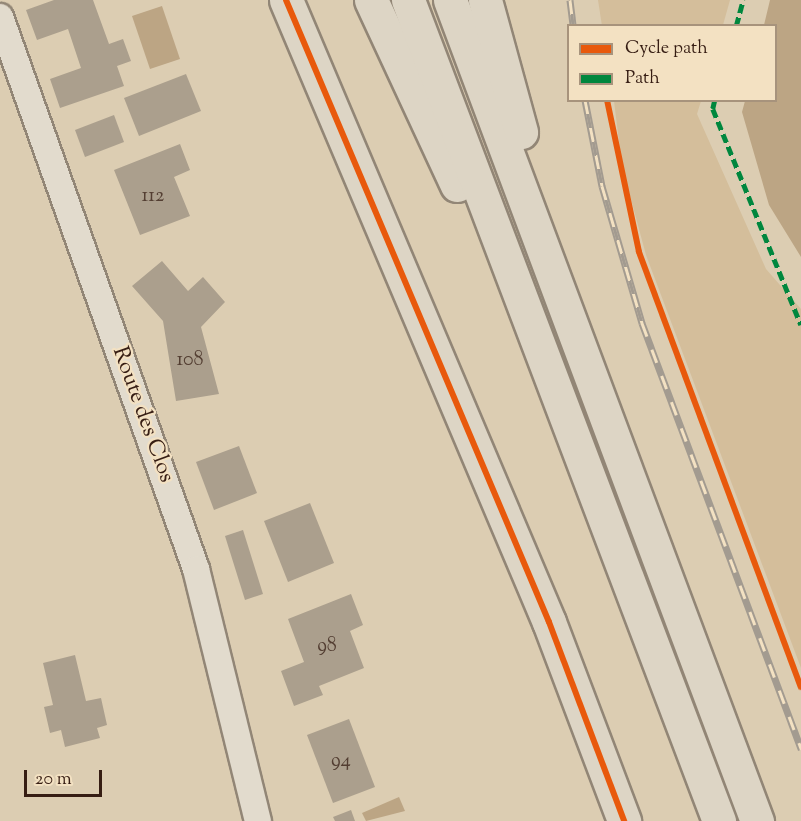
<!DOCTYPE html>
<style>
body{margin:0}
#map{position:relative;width:801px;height:821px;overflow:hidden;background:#dccdb2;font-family:"Sorts Mill Goudy",serif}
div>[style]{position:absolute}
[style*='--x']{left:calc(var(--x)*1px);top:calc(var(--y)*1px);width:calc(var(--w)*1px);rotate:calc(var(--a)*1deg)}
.green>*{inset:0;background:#d4be9b}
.water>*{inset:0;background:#bca584}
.building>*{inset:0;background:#ab9f8d}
.roads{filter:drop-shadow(2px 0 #928676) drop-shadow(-2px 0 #928676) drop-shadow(0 2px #928676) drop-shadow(0 -2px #928676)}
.minor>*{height:26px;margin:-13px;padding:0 13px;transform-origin:13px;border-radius:13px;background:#e2dbcd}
.major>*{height:33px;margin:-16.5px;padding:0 16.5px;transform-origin:16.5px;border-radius:16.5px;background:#ddd5c5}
.highway>*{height:33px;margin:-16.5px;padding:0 16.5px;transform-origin:16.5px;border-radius:16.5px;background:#ddd5c5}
.rail>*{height:7px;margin-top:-3.5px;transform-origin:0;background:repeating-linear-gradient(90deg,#f3e1c2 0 14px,#a39b90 0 28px);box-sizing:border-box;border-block:2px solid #a39b90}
.quiet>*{height:4.5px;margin-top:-2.25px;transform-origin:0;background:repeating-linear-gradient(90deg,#00873e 0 9px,transparent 0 13.5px)}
.cycleway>*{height:6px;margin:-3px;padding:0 3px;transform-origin:3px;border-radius:3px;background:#e8590c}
span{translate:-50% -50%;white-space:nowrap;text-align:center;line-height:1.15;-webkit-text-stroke:4.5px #f3e1c2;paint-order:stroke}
.number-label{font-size:20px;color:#533e32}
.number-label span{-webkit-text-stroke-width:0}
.street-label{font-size:22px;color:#361d13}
.legend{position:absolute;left:567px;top:24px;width:210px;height:78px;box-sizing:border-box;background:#f3e1c2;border:2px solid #a7937c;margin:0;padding:8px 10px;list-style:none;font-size:18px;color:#361d13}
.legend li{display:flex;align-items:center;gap:12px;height:30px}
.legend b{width:30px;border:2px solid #a7937c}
.scale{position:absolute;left:24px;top:770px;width:78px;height:27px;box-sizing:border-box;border:3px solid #361d13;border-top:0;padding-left:8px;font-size:18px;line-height:21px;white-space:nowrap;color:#361d13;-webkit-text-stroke:4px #f3e1c2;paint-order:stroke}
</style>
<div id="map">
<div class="green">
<i style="clip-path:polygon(598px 0,730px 0,723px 25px,602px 26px)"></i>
<i style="clip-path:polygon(614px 101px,701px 101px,697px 114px,766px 269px,801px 309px,801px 668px,646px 255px,622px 166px)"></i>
</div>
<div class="water">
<i style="clip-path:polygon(770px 0,801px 0,801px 257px,769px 205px,742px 112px,745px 101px,776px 100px,776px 26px,764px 25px)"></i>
<i style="clip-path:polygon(162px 6px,180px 59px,150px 69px,132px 16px)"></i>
<i style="clip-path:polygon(399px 797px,405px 811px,366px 821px,362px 813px)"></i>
</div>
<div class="building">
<i style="clip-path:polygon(54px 0,93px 0,109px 44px,123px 39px,131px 61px,117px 66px,124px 86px,60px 108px,50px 79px,81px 68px,68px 29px,37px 40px,26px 10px)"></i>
<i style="clip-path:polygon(186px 74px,201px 111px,139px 136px,124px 98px)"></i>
<i style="clip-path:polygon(114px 115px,124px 142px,85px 157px,75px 130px)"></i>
<i style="clip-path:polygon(180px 144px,190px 170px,174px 177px,190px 216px,140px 235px,114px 170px)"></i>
<i style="clip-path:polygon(162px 261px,188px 291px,203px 277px,225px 302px,201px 327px,219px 394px,176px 401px,163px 321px,132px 286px)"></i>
<i style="clip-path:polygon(239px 446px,257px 493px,214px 510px,196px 462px)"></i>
<i style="clip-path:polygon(310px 503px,334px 563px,288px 582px,264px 521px)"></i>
<i style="clip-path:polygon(243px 530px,263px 594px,245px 600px,225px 536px)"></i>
<i style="clip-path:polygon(351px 594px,363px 625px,350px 631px,364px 668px,319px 686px,323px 695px,294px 706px,281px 671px,304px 662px,288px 619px)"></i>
<i style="clip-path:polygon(75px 655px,86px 701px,101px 698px,107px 725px,97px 728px,100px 738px,65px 747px,61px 730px,50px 733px,44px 707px,53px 705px,43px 663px)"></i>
<i style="clip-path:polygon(349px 719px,375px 787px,333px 803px,307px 735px)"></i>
<i style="clip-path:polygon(351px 810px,355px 821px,335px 821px,333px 817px)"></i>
</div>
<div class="roads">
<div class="minor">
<i style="--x:0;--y:17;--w:586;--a:70.45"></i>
<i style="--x:196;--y:569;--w:260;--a:76.2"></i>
</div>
<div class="major">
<i style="--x:286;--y:0;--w:675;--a:67.08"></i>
<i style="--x:549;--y:622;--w:213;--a:69.3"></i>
</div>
<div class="highway">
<i style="--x:371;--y:0;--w:204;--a:65.1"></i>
<i style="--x:408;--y:0;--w:878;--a:69.25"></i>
<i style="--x:450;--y:0;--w:877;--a:69.5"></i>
<i style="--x:485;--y:0;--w:137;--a:74.7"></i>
</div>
</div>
<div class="rail">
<i style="--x:570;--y:0;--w:26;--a:83"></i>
<i style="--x:585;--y:100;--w:88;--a:78.8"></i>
<i style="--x:602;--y:186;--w:143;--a:73.7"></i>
<i style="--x:642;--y:323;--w:455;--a:69.5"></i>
</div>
<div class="quiet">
<i style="--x:736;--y:26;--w:27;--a:-75"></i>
<i style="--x:715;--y:100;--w:9;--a:103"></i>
<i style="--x:713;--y:109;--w:233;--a:67.8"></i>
</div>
<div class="cycleway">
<i style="--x:286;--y:0;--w:675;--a:67.08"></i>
<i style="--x:549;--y:622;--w:213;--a:69.3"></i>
<i style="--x:607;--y:100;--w:155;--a:78.1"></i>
<i style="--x:639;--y:252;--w:464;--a:69.6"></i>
</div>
<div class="number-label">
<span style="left:153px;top:196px">112</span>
<span style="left:190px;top:360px">108</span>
<span style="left:327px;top:646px">98</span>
<span style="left:341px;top:761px">94</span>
</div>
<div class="street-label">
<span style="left:142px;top:415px;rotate:70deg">Route des Clos</span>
</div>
<ul class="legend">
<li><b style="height:8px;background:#e8590c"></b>Cycle path</li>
<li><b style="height:8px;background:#00873e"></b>Path</li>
</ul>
<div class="scale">20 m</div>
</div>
